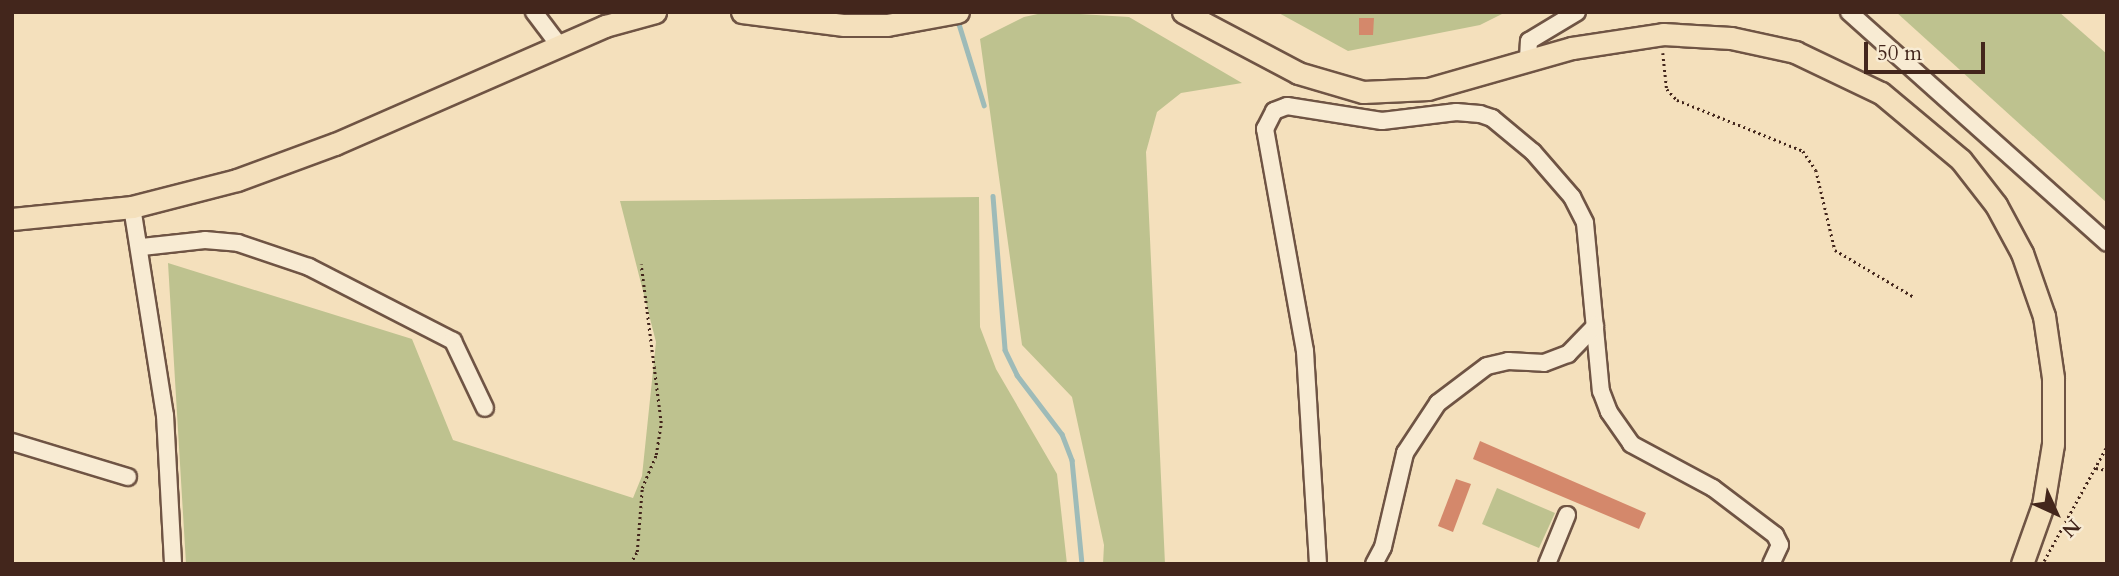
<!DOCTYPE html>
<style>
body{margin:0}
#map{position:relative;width:2119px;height:576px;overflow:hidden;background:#f4e0bc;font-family:Cardo,serif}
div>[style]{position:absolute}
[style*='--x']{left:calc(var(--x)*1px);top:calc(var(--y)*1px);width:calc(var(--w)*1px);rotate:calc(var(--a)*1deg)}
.green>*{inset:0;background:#bec28f}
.stream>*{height:4.5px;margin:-2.25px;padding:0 2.25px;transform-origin:2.25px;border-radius:2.25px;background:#9ebbb8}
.building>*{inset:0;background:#d4886b}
.path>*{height:2.5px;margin-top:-1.25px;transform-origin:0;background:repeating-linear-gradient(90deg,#43261c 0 2px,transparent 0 5.5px)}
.roads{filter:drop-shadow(2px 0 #6f5444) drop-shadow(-2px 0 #6f5444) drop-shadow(0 2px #6f5444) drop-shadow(0 -2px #6f5444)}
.minor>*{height:16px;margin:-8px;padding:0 8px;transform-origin:8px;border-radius:8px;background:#f8ebd3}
.major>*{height:21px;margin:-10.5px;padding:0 10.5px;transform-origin:10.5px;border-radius:10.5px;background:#f4e0bc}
span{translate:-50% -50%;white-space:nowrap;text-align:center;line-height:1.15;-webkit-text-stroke:6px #f8ebd3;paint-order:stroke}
.frame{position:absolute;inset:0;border:14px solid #43261c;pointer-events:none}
.north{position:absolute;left:2021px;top:478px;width:70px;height:70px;-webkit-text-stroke:5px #f8ebd3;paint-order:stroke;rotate:135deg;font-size:19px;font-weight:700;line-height:28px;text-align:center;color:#43261c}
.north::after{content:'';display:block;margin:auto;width:24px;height:32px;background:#43261c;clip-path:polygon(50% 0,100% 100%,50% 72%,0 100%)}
.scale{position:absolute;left:1864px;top:42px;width:121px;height:32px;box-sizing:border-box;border:4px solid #43261c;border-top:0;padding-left:9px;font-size:21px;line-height:24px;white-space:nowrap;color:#43261c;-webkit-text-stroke:5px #f8ebd3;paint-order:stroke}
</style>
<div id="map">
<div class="green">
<i style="clip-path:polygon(1047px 12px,1129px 17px,1242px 83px,1181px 93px,1157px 112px,1146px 152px,1165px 564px,1103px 564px,1104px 545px,1072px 397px,1022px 345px,980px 39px,1024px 17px)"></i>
<i style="clip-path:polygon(1277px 12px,1506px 12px,1480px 25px,1348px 51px)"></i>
<i style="clip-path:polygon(1896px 12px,2059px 12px,2107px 54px,2107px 203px)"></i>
<i style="clip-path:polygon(979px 197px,980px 327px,996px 369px,1057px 474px,1067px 564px,186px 564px,168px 263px,412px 339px,453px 440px,633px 498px,642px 476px,656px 342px,620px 201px)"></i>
<i style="clip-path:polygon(1497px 488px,1555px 513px,1539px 548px,1482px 524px)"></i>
</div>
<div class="stream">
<i style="--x:959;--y:24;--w:85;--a:72.8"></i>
<i style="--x:993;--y:196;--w:154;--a:85.5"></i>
<i style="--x:1005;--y:350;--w:28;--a:64"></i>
<i style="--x:1017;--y:375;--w:74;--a:52.7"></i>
<i style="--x:1062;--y:434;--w:28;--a:69"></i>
<i style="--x:1072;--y:460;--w:104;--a:84.5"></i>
</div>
<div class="building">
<i style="clip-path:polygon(1359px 18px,1374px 18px,1373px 35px,1359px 35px)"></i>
<i style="clip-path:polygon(1480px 441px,1646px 513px,1639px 529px,1473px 459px)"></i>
<i style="clip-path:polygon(1456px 479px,1471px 484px,1453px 532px,1438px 526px)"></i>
</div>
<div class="path">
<i style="--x:1663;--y:53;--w:36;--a:84"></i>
<i style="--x:1667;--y:89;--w:15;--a:48"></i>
<i style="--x:1677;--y:100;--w:136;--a:22"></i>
<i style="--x:1803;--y:151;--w:23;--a:56"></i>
<i style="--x:1816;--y:170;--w:82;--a:76.6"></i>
<i style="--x:1835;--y:250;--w:92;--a:30.7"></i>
<i style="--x:2096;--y:468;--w:11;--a:10"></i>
<i style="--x:2044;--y:561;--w:131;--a:-61.3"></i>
<i style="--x:630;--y:564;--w:14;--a:-60"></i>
<i style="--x:637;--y:552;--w:64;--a:-85.5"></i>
<i style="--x:642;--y:488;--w:36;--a:-67"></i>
<i style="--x:656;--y:455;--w:32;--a:-81"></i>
<i style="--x:661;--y:423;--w:160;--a:-97.2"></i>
</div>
<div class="roads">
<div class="minor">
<i style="--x:534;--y:12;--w:41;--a:52.9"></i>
<i style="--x:1849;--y:12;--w:346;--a:41.8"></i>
<i style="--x:1528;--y:59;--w:18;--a:-87"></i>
<i style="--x:1529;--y:41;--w:56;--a:-31.1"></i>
<i style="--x:132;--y:207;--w:211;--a:81"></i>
<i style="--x:165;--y:415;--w:149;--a:86.9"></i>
<i style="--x:142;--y:247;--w:63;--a:-6.3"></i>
<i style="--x:205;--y:240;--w:33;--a:5"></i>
<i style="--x:238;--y:243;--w:75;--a:18.7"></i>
<i style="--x:309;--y:267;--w:162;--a:27.2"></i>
<i style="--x:453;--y:341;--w:74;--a:64.5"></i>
<i style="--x:12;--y:442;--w:121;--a:16.8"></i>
<i style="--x:1318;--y:564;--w:213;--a:-93.5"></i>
<i style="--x:1305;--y:351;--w:226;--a:-100.2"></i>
<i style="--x:1265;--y:129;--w:20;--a:-63"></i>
<i style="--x:1274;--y:111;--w:14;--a:-21"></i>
<i style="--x:1287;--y:106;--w:96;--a:9"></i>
<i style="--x:1382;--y:121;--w:75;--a:-6.9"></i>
<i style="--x:1456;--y:112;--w:24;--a:5"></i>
<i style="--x:1480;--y:114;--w:13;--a:18"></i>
<i style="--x:1492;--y:118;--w:53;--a:39.7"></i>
<i style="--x:1533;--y:152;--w:60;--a:49.1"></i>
<i style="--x:1572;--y:197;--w:29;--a:63"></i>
<i style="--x:1585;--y:223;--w:169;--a:84.6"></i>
<i style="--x:1601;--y:391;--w:22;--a:69"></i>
<i style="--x:1609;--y:412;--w:39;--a:55"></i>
<i style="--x:1631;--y:444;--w:93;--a:28.2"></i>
<i style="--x:1713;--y:488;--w:78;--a:37.2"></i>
<i style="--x:1775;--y:535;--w:11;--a:63"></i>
<i style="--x:1780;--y:545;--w:21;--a:115"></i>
<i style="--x:1374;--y:564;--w:19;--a:-62"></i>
<i style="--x:1383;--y:547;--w:97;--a:-76.8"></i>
<i style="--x:1405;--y:453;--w:60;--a:-56.6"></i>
<i style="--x:1438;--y:403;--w:61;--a:-37.1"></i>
<i style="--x:1487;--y:366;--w:22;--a:-13"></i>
<i style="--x:1508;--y:361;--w:36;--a:3"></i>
<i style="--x:1544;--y:363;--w:26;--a:-21"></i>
<i style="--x:1568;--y:354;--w:39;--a:-46"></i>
<i style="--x:1547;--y:564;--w:53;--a:-67.8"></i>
</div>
<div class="major">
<i style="--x:742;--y:12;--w:103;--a:7.3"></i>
<i style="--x:844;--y:25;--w:43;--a:0"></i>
<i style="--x:887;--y:25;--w:72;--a:-10.4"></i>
<i style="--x:1183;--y:12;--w:130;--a:27.9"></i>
<i style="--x:1298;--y:73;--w:68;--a:16.3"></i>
<i style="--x:1363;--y:92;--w:65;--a:-2.6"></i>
<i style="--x:1428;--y:89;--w:150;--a:-15.9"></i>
<i style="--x:1572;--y:48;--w:92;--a:-8.7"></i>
<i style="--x:1663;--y:34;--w:68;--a:3.4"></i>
<i style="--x:1731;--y:38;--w:66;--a:12.3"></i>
<i style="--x:1795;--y:52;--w:95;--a:25.5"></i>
<i style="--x:1881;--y:93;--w:104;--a:39.9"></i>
<i style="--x:1961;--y:160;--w:57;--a:52.1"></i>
<i style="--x:1996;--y:205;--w:55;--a:61.6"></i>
<i style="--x:2022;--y:253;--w:67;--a:70.8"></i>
<i style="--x:2044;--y:316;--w:63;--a:81.7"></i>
<i style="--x:2053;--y:378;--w:66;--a:90"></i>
<i style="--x:2053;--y:444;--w:62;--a:99.3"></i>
<i style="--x:2043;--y:505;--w:63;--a:109.6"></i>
<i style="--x:12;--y:219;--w:121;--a:-5.7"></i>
<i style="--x:132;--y:207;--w:108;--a:-14.4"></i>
<i style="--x:237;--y:180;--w:104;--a:-20.2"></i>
<i style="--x:335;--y:144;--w:295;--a:-23.6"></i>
<i style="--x:605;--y:26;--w:52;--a:-15.6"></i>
</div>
</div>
<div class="frame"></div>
<div class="north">N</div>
<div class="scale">50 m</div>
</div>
